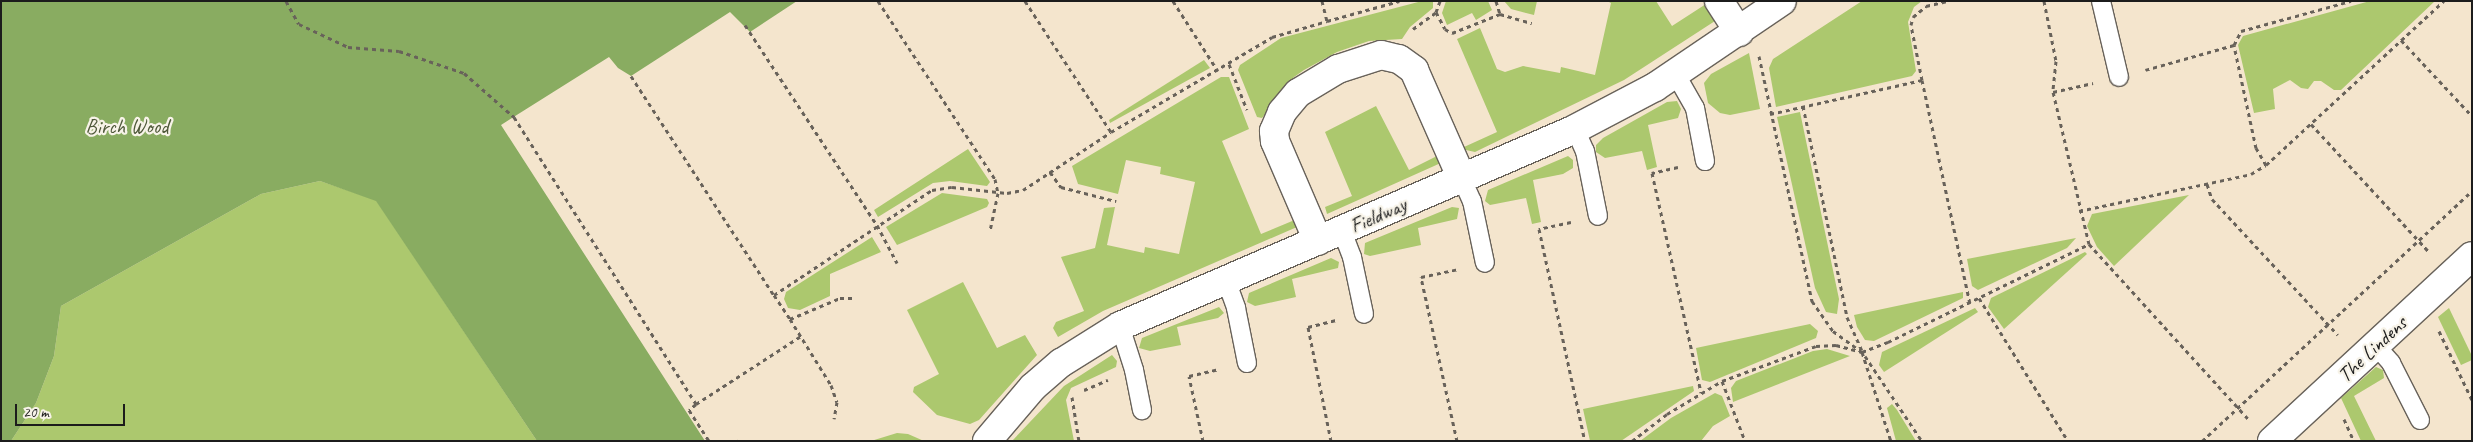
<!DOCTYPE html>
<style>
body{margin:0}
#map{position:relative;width:2473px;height:442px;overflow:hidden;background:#f4e5cd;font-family:Caveat,sans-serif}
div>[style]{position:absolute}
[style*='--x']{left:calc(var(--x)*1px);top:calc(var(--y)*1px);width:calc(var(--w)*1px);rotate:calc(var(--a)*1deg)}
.green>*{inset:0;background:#acc86e}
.forest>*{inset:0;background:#89ac61}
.path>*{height:3px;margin-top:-1.5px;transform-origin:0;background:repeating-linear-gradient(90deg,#68625a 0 4px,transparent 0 8px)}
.roads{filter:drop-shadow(1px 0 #68625a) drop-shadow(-1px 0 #68625a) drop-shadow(0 1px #68625a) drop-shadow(0 -1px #68625a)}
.lane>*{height:18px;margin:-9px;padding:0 9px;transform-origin:9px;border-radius:9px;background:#fff}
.street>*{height:28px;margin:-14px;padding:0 14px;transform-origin:14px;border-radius:14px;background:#fff}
span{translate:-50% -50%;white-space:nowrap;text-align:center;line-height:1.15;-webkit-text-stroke:4.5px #f7f3e8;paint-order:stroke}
.park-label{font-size:21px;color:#4e5839}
.street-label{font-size:21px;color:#1c1c1c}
.frame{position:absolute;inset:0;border:2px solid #1c1c1c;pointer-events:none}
.scale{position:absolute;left:15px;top:404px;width:110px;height:22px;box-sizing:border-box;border:2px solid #1c1c1c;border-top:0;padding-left:6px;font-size:15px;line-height:18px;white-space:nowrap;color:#1c1c1c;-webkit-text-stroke:4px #f7f3e8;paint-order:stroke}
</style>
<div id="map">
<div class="green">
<i style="clip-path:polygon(1422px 1px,1433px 1px,1433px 8px,1410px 27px,1402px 39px,1369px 41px,1337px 52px,1304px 70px,1294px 77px,1262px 118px,1257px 117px,1238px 70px,1240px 65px,1281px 38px)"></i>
<i style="clip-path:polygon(1446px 1px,1488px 1px,1492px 10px,1476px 20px,1472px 13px,1447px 25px,1442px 13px)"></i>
<i style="clip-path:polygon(1504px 1px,1537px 1px,1534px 15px,1511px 9px)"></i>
<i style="clip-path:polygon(1607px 1px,1656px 1px,1672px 26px,1706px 4px,1715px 21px,1624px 80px,1475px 152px,1466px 150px,1464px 147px,1497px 132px,1457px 39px,1480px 28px,1497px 69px,1505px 72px,1523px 66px,1560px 73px,1561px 67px,1595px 75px,1611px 3px)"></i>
<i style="clip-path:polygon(1862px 1px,1922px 1px,1914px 7px,1908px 22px,1916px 71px,1912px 76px,1776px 107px,1769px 68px,1773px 59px)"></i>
<i style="clip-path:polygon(2370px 1px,2435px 1px,2341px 90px,2334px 90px,2321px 81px,2314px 81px,2308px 89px,2301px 88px,2290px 80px,2273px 89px,2275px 109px,2254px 113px,2238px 45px,2243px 36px)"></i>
<i style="clip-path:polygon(1749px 53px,1760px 109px,1730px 115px,1720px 113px,1708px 103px,1704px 83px,1711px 74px)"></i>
<i style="clip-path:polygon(1204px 60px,1210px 68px,1110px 123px,1109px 120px)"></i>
<i style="clip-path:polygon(1221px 77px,1229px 77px,1249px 129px,1222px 141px,1261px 234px,1297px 219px,1297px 227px,1103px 311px,1058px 337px,1053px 328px,1056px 322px,1084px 311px,1061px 257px,1095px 248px,1104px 208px,1115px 207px,1107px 245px,1144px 253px,1145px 247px,1179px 254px,1195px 182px,1160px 174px,1161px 167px,1126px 160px,1118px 194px,1078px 184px,1072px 166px)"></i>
<i style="clip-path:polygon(1677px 101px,1681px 109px,1678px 118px,1648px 125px,1657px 167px,1647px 170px,1642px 151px,1605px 158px,1596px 152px,1596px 145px,1603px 138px,1667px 102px)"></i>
<i style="clip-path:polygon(1376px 106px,1409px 170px,1435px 157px,1440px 156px,1443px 162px,1327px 214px,1325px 207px,1352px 196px,1325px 132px)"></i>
<i style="clip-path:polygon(1800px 112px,1839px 299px,1837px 314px,1826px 312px,1815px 288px,1777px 117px)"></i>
<i style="clip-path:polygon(968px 149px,990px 182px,987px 186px,950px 181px,933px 183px,878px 217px,874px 210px)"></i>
<i style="clip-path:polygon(1568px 156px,1573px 160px,1573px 168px,1563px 174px,1533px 180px,1541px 222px,1532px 224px,1526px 198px,1490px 205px,1485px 201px,1488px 190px)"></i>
<i style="clip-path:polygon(320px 181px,376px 200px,537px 441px,11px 441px,36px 403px,54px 356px,61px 306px,261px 194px)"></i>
<i style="clip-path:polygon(942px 193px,987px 199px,989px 203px,987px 207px,897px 245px,886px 227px)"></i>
<i style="clip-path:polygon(2189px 195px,2114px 266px,2097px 247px,2087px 226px,2092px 214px)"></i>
<i style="clip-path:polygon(1452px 207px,1459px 208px,1457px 219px,1418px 228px,1421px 245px,1370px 256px,1364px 254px,1365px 243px)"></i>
<i style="clip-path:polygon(872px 237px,881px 252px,830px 274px,830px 296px,800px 310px,788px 308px,784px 299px,786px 292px)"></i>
<i style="clip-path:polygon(2076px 238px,2067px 248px,1978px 290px,1972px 286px,1967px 259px)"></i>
<i style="clip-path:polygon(2085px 252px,2087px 254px,2004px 329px,1988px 307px,1991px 298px)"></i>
<i style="clip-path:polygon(1331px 258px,1339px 262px,1338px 268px,1292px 279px,1296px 297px,1255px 306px,1247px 302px,1249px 293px)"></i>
<i style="clip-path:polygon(963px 282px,997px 348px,1025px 335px,1037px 355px,979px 420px,970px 424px,937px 415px,913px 392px,914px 387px,939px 374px,907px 310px)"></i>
<i style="clip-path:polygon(1963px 292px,1963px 298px,1874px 341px,1865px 340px,1857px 327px,1854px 315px)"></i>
<i style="clip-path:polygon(1219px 307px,1224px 313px,1218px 318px,1177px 327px,1181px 345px,1150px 351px,1139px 348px,1142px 338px)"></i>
<i style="clip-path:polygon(1975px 308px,1978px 312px,1884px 372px,1879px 365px,1882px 352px)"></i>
<i style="clip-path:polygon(2449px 308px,2472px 356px,2472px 360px,2461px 365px,2438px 317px)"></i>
<i style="clip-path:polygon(1810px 324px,1818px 331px,1816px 338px,1710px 382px,1702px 380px,1696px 348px)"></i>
<i style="clip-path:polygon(1827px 349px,1850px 356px,1733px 402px,1731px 388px,1736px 381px,1813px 351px)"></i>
<i style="clip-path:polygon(1112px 355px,1117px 361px,1116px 367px,1071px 388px,1066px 400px,1074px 441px,1012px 441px,1064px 386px)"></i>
<i style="clip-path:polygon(2376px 367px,2383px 370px,2384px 378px,2354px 396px,2376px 441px,2361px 441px,2341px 398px)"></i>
<i style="clip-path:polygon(1693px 386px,1694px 391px,1621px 441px,1590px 441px,1583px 409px)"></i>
<i style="clip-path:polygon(1715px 393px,1722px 396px,1730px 416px,1713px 426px,1701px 441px,1640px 441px,1671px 418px)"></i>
<i style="clip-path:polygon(1892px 404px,1897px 410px,1916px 441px,1896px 441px,1887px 408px)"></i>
<i style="clip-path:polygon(897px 433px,908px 434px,924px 441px,871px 441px)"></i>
</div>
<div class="forest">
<i style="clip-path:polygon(1px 1px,797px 1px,750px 32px,730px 12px,631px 76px,618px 68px,609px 57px,501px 125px,705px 441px,537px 441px,376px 201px,320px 181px,261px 194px,61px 306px,54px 356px,36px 403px,11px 441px,1px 441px)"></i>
</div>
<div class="path">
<i style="--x:286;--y:1;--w:26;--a:61"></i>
<i style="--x:299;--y:24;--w:54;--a:25.1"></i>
<i style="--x:348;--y:47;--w:51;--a:4.5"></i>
<i style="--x:399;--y:51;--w:69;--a:18.7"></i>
<i style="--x:464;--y:73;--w:67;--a:41.3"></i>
<i style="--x:514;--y:117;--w:340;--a:57.6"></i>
<i style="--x:696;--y:404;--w:9;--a:139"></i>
<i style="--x:689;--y:410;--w:37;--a:57"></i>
<i style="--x:878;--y:1;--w:213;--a:56.7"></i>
<i style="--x:995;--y:179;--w:14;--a:78"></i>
<i style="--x:998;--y:193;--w:39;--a:102"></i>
<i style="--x:1025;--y:1;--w:157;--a:56.7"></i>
<i style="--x:1173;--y:1;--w:83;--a:57.3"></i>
<i style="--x:1322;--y:1;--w:21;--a:76"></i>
<i style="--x:1327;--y:21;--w:75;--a:-15.5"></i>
<i style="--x:1440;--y:1;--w:12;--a:110"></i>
<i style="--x:1436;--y:12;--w:19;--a:62"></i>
<i style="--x:1445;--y:29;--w:8;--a:30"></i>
<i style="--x:1452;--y:33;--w:52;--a:-21.6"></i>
<i style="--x:1496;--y:1;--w:14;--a:73"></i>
<i style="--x:1500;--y:14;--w:33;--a:16"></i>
<i style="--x:2044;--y:1;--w:61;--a:78.7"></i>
<i style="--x:2056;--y:61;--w:31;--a:96"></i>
<i style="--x:745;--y:25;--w:240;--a:56.6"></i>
<i style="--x:877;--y:225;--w:43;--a:62.2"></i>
<i style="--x:1413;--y:29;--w:29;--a:-36"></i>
<i style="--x:2401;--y:40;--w:104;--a:46.9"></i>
<i style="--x:2234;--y:45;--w:16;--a:-63"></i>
<i style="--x:2241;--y:31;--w:114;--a:-15.3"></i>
<i style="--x:1759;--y:56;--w:251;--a:77.8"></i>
<i style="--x:1812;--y:301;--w:37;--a:55"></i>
<i style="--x:1833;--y:331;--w:36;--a:36"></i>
<i style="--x:1862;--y:352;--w:94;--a:72"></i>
<i style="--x:1229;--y:64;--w:49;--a:68.6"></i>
<i style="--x:631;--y:76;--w:262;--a:56.9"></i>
<i style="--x:774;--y:295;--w:190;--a:-33.6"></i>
<i style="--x:932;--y:190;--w:20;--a:-9"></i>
<i style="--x:952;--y:187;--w:55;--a:6.2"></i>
<i style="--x:1007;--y:193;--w:16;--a:-11"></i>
<i style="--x:1023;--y:190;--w:105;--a:-33.4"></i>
<i style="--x:1111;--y:132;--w:187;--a:-30.5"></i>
<i style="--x:1272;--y:37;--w:57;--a:-16.2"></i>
<i style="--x:1922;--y:80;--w:228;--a:77.9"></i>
<i style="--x:1803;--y:106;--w:216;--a:78.2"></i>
<i style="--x:1847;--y:317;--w:37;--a:66"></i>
<i style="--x:1770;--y:114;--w:156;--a:-12.6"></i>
<i style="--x:1922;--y:80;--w:56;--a:-101.3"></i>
<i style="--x:1911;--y:25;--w:8;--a:-76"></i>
<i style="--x:1913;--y:17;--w:17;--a:-40"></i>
<i style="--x:1926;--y:6;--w:22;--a:-13"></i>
<i style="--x:2311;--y:124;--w:174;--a:47.3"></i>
<i style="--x:2266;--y:165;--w:242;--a:-42.7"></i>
<i style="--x:1678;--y:167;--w:27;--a:167"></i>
<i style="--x:1652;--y:173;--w:225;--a:77.4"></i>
<i style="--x:1050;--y:172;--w:19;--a:54"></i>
<i style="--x:1061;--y:187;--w:57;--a:14.3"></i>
<i style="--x:2207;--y:184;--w:16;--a:72"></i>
<i style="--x:2212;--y:199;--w:185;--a:47.2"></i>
<i style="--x:2079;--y:211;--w:176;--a:-12.1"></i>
<i style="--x:2251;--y:174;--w:17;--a:-31"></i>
<i style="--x:2266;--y:165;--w:20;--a:-120"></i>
<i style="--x:2256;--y:148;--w:105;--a:-102.1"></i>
<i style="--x:2234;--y:45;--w:92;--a:164.3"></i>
<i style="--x:1571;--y:222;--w:33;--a:168"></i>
<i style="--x:1539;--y:229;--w:217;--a:77.8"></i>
<i style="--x:2089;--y:244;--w:236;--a:47.7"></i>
<i style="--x:774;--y:295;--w:29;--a:56"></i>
<i style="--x:790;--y:319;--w:54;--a:-22.8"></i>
<i style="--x:840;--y:298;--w:16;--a:0"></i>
<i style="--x:1979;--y:298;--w:168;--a:58.1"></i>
<i style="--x:790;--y:319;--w:78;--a:58.2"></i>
<i style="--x:831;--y:385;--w:18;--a:71"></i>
<i style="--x:837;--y:402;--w:17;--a:100"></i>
<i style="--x:2439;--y:331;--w:76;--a:64.4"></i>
<i style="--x:1865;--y:356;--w:102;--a:56.2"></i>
<i style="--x:1722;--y:381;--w:64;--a:69"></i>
<i style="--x:1084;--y:390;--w:26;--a:-23"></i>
<i style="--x:1072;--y:397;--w:45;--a:81"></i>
<i style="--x:696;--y:404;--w:125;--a:-32.9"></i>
<i style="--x:2344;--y:419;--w:24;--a:66"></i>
<i style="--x:738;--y:441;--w:1;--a:-45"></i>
<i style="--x:1203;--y:441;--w:66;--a:-102.2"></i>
<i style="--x:1189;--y:376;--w:31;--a:-13"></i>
<i style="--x:1331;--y:441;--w:116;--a:-101.4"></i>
<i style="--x:1308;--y:327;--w:30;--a:-14"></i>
<i style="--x:1457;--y:441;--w:168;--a:-102.4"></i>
<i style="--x:1421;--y:277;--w:38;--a:-12"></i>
<i style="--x:1632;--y:441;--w:44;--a:-37.6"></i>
<i style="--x:1667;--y:414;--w:64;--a:-31"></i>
<i style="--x:1722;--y:381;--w:100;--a:-20.4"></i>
<i style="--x:1816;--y:346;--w:20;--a:-3"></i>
<i style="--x:1836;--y:345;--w:27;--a:15"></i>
<i style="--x:1862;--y:352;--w:28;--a:-21"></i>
<i style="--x:1888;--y:342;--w:224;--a:-26"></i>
<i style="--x:2089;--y:244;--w:156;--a:-103.3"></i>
<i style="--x:2053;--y:92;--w:41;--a:-12.7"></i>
<i style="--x:2202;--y:441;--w:368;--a:-42.8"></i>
</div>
<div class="roads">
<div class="lane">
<i style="--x:2101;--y:1;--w:78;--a:76.7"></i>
<i style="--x:1675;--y:73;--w:40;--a:60.3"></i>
<i style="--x:1695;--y:108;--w:54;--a:79.3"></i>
<i style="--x:1575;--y:129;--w:24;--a:66"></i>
<i style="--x:1585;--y:151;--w:66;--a:78.7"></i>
<i style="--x:1462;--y:179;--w:24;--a:66"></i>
<i style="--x:1472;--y:201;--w:63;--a:78.2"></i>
<i style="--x:1342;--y:231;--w:28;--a:69"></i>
<i style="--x:1352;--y:257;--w:58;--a:78.1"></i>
<i style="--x:1226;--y:280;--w:30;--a:70"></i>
<i style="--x:1236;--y:308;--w:56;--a:78.7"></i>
<i style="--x:1120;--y:326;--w:46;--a:72.3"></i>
<i style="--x:1134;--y:370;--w:41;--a:78.7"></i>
<i style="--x:2375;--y:345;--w:24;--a:48"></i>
<i style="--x:2391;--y:363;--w:64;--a:63"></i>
</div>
<div class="street">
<i style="--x:1719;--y:1;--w:37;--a:57"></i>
<i style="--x:1318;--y:241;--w:109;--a:-113.3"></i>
<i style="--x:1275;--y:141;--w:10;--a:-96"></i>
<i style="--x:1274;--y:131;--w:21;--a:-67"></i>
<i style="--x:1282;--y:112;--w:25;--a:-50"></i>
<i style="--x:1298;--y:93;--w:47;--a:-31"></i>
<i style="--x:1338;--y:69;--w:45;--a:-18"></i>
<i style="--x:1381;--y:55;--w:18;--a:13"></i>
<i style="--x:1399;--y:59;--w:19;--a:36"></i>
<i style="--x:1414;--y:70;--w:119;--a:66.2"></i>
<i style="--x:987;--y:441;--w:71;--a:-49.6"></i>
<i style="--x:1033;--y:387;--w:37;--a:-41"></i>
<i style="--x:1061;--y:363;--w:70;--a:-32.1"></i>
<i style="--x:1120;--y:326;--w:496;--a:-23.4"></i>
<i style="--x:1575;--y:129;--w:90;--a:-27.7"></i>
<i style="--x:1655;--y:87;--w:153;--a:-34.1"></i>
<i style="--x:2272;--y:441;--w:272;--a:-42.8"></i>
</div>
</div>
<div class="park-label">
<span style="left:127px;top:126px">Birch Wood</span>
</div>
<div class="street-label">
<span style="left:1378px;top:215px;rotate:-24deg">Fieldway</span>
<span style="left:2372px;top:349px;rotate:-43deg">The Lindens</span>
</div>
<div class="frame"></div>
<div class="scale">20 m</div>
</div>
